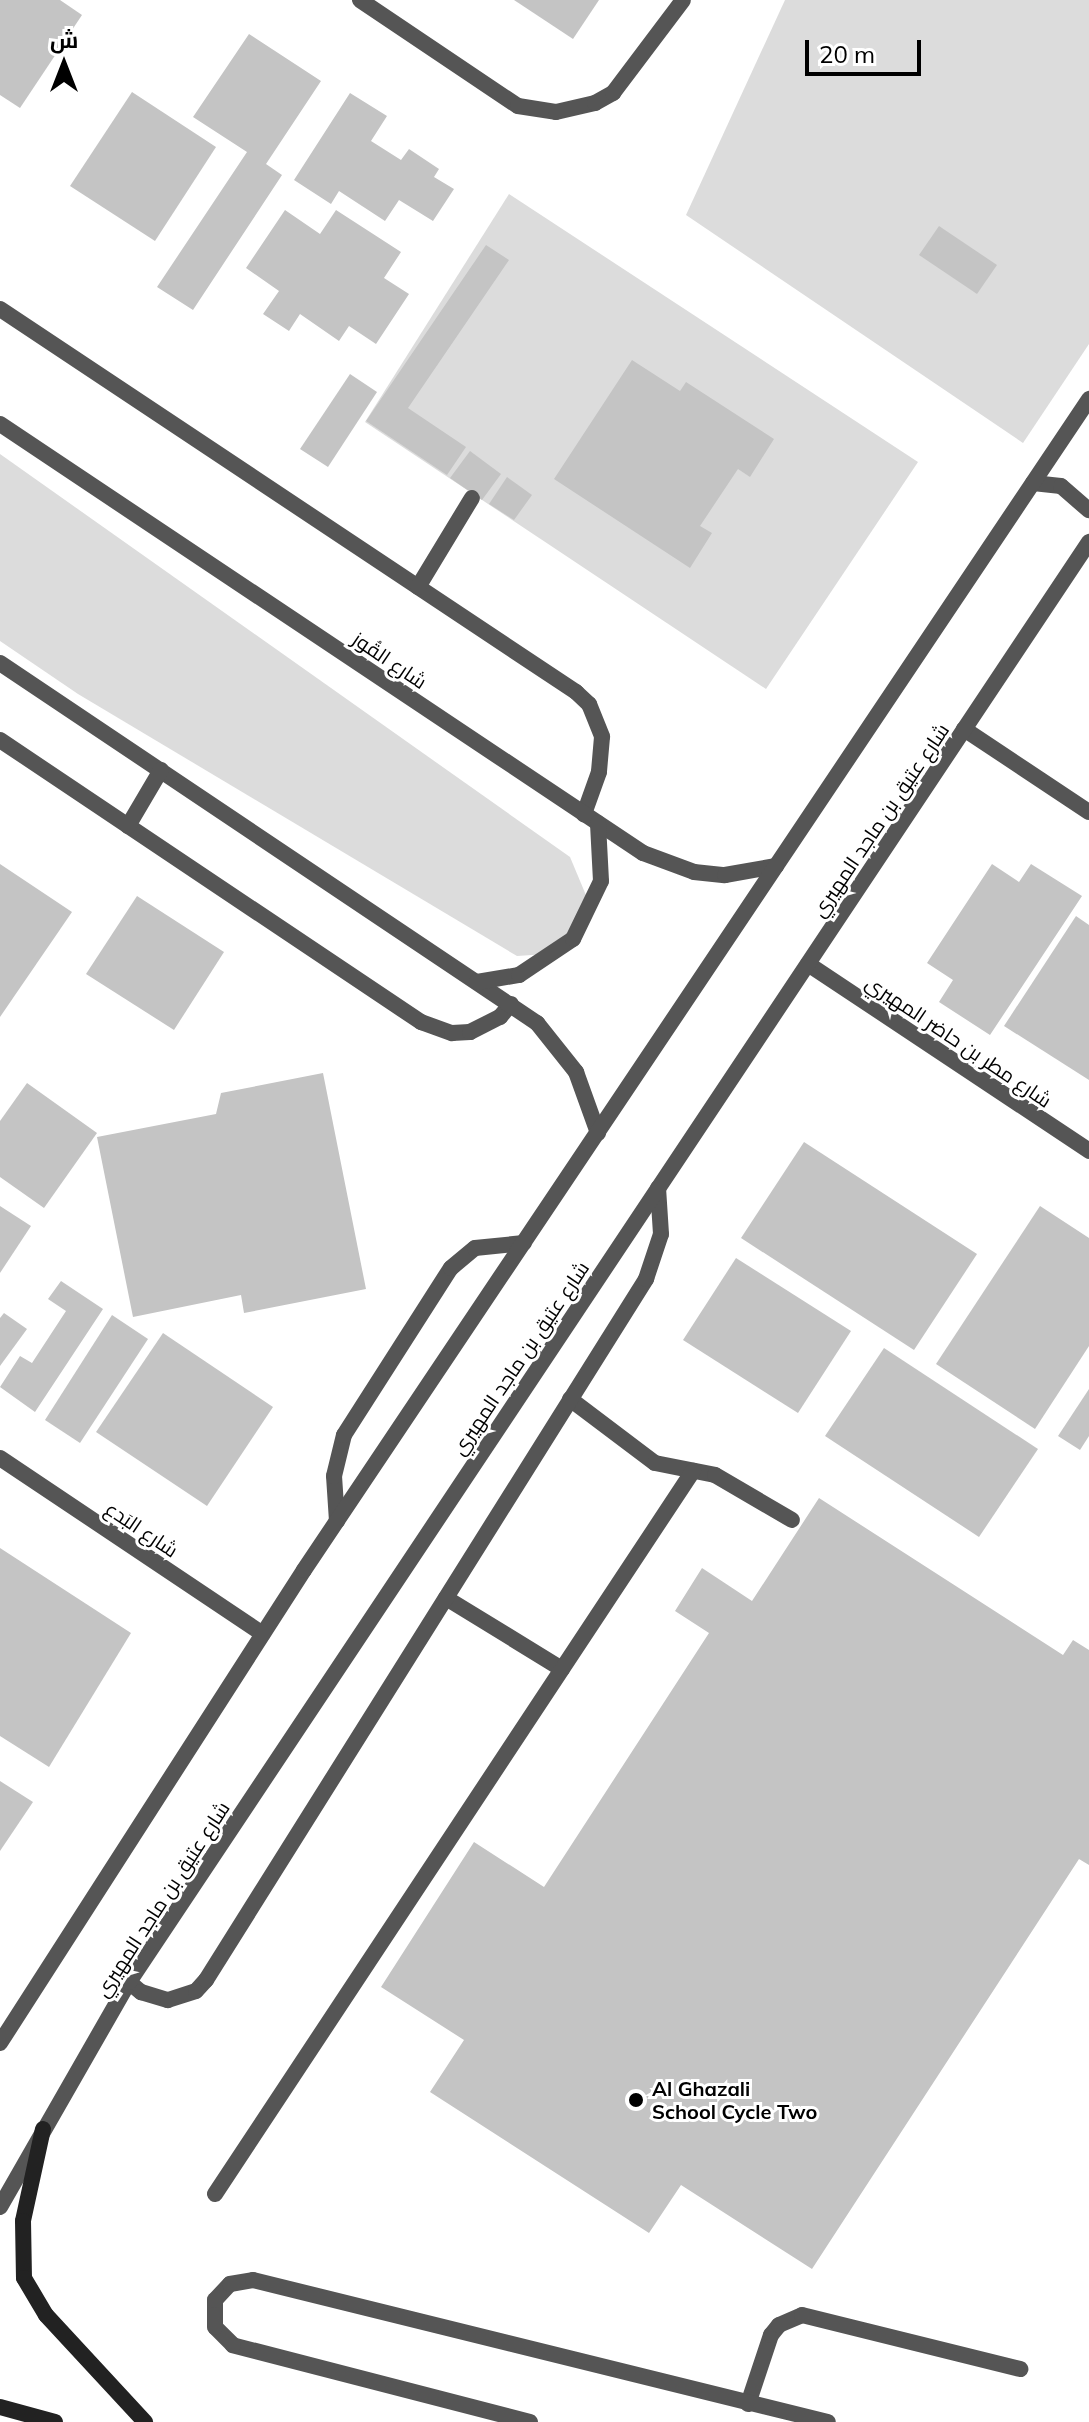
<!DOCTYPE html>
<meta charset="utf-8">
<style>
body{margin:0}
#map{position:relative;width:1089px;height:2422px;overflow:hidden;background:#fff;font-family:Mulish,Cairo,sans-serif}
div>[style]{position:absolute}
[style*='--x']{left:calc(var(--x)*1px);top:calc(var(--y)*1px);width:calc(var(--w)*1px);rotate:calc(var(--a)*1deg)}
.green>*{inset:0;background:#dcdcdc}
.building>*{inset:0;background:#c4c4c4}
.service>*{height:16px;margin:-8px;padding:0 8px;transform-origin:8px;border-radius:8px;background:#555}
.minor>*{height:16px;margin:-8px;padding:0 8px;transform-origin:8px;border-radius:8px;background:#555}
.tertiary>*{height:16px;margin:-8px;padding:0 8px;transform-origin:8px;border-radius:8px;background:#555}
.secondary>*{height:16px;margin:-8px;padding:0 8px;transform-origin:8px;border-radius:8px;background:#222}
.dots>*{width:22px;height:22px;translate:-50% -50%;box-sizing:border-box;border:4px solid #fff;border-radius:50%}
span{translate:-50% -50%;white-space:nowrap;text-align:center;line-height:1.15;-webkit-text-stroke:6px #fff;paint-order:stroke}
.street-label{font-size:20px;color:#000}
.poi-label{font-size:20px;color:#000;font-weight:700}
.left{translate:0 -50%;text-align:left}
.north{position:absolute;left:24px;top:24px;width:80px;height:80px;-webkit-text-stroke:6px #fff;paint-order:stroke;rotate:0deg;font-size:22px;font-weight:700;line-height:32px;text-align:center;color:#000}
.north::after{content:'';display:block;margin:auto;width:28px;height:36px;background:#000;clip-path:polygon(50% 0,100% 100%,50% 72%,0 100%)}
.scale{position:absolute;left:805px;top:40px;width:116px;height:36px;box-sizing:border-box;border:4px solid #000;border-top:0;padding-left:10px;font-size:24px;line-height:28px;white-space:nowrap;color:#000;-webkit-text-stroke:6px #fff;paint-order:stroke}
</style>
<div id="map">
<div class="green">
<i style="clip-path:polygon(785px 0,1089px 0,1089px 344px,1023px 443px,686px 215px)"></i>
<i style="clip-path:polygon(509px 194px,918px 462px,766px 689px,365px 422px)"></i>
<i style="clip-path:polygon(0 454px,570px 857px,588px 900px,569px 939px,547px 954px,517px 956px,78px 694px,0 641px)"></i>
</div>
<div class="building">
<i style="clip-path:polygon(0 0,60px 0,82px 15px,20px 108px,0 95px)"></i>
<i style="clip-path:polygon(514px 0,599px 0,573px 39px)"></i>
<i style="clip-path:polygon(249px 34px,321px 81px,266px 164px,282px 175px,193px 310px,157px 287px,247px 152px,193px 117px)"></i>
<i style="clip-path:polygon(132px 92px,216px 147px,155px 241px,70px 186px)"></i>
<i style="clip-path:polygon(350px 93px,387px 116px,371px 141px,401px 160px,409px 149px,439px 169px,434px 177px,454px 189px,433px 221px,399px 200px,385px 221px,339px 191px,331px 204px,294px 180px)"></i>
<i style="clip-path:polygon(285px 210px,320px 234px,336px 210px,401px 252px,384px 278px,409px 294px,376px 344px,349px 326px,339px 341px,300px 314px,289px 331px,263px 314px,279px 291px,246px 268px)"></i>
<i style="clip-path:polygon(939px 226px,997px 265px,977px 294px,919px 255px)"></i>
<i style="clip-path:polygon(486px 245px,509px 260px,408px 408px,466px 447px,447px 475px,366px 421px)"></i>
<i style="clip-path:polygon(632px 360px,680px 391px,686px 382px,774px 439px,750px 477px,738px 469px,700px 526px,712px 533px,690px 568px,554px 479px)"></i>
<i style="clip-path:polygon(350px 374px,377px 392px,328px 467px,300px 449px)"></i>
<i style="clip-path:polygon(470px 451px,501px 474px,482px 500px,450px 478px)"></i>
<i style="clip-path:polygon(507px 477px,532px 495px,514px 520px,489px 504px)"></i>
<i style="clip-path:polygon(0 864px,72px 912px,0 1017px)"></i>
<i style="clip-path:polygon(992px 864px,1019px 882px,1031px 864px,1082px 896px,990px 1035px,939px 1002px,953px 980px,927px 963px)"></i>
<i style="clip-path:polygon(137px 896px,224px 952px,174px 1030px,86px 974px)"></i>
<i style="clip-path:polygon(1076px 916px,1089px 925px,1089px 1080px,1004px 1026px)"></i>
<i style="clip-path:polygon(323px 1073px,366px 1289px,244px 1313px,241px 1295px,133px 1317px,97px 1137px,216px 1114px,221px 1093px)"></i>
<i style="clip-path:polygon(27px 1083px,97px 1133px,44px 1208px,0 1177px,0 1121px)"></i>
<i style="clip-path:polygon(804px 1142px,977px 1254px,914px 1350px,741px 1238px)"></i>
<i style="clip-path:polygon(0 1206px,31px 1226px,0 1273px)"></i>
<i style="clip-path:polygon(1040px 1206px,1089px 1238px,1089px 1346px,1035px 1429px,936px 1364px)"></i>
<i style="clip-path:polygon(736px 1258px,851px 1331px,798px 1413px,683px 1340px)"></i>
<i style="clip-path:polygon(61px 1281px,103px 1309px,35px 1412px,0 1387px,20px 1356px,32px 1363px,66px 1311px,48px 1299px)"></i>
<i style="clip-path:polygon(4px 1313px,27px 1329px,0 1366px,0 1318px)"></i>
<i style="clip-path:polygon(112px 1315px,148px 1339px,80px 1443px,45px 1420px)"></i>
<i style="clip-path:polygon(163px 1333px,273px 1407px,207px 1506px,96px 1432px)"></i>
<i style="clip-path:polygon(884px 1348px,1038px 1449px,979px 1537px,825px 1436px)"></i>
<i style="clip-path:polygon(1089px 1389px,1089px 1436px,1080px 1450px,1058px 1436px)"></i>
<i style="clip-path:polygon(819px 1498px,1063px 1655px,1073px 1640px,1089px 1650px,1089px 1865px,1079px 1859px,812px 2269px,681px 2185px,649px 2233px,430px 2092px,464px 2040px,381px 1987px,474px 1842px,544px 1887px,709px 1633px,675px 1611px,702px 1568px,752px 1601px)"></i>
<i style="clip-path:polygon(0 1548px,131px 1633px,49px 1767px,0 1736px)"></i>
<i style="clip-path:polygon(0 1781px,33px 1802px,0 1851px)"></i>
</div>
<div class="service">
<i style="--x:0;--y:309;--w:692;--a:33.62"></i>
<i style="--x:576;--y:692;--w:18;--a:43"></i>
<i style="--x:589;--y:704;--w:35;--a:68"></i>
<i style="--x:602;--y:737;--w:35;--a:95"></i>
<i style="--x:599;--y:772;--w:45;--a:109.7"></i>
<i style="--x:418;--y:587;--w:104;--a:-58.8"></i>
<i style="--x:0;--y:740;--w:507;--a:33.82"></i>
<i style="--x:421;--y:1022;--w:33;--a:20"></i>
<i style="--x:452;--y:1033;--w:18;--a:-3"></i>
<i style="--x:470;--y:1032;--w:34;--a:-27"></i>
<i style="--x:500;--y:1017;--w:17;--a:-50"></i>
<i style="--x:570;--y:1399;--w:106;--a:37"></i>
<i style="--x:655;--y:1463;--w:61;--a:11.3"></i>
<i style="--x:715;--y:1475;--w:89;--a:30.3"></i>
<i style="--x:337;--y:1521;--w:45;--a:-93.8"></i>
<i style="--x:334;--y:1476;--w:42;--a:-76.3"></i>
<i style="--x:344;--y:1435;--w:198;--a:-57.4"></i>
<i style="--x:451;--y:1268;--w:31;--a:-40"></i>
<i style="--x:475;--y:1248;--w:49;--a:-5.8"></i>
<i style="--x:446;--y:1598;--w:136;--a:31.5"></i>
<i style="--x:129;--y:1982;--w:16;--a:40"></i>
<i style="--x:141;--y:1992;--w:28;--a:17"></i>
<i style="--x:168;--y:2000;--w:29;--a:-18"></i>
<i style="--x:196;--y:1991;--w:15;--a:-48"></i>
<i style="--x:206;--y:1980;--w:828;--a:-57.88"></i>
<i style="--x:646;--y:1279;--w:47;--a:-71.6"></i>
<i style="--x:661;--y:1234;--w:46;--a:-93.7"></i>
<i style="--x:215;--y:2194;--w:867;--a:-56.53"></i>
<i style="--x:748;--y:2404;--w:73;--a:-71.6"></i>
<i style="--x:771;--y:2335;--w:13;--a:-51"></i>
<i style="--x:779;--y:2325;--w:25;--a:-23"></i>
<i style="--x:802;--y:2315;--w:225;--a:13.9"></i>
<i style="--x:530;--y:2422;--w:307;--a:-165.5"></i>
<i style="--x:233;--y:2345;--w:25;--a:-135"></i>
<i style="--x:215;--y:2327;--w:27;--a:-90"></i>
<i style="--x:215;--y:2300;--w:22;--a:-47"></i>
<i style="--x:230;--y:2284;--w:23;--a:-10"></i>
<i style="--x:253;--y:2280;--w:592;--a:13.87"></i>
</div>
<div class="minor">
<i style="--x:360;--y:0;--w:190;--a:33.9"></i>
<i style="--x:518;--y:106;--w:38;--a:9"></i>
<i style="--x:556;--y:112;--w:40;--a:-13"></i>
<i style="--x:595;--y:103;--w:21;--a:-29"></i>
<i style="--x:613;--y:93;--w:116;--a:-53"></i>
<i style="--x:964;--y:729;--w:150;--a:33.6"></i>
<i style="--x:808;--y:964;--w:338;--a:33.6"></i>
<i style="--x:0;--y:1458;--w:316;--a:33.8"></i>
</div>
<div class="tertiary">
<i style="--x:0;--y:424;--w:773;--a:33.71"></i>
<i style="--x:643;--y:853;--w:54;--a:20.4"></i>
<i style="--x:694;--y:872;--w:31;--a:6"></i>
<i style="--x:725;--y:875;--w:52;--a:-10"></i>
<i style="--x:1033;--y:483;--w:28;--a:6"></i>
<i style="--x:1061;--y:486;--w:37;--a:41"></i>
<i style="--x:0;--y:663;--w:647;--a:33.84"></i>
<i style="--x:537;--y:1023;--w:63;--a:51.5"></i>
<i style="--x:576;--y:1072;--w:65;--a:70.2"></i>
<i style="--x:128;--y:826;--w:65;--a:-59.5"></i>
<i style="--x:477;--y:982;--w:43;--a:-9.5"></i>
<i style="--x:519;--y:975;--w:65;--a:-33.7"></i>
<i style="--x:573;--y:939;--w:64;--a:-64.2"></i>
<i style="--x:601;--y:881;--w:58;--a:-93"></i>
<i style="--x:0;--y:2043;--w:562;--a:-57.27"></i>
<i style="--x:304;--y:1570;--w:1410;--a:-56.16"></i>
<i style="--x:0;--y:2207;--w:259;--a:-60.2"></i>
<i style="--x:129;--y:1982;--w:1731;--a:-56.31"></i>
</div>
<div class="secondary">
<i style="--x:43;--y:2129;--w:94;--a:102.3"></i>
<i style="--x:23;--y:2221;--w:57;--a:89"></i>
<i style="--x:24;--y:2278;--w:43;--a:59.3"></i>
<i style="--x:46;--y:2315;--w:146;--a:47.2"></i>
<i style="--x:0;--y:2407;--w:57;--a:15.3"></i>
</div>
<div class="dots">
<i style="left:636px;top:2100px;background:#000"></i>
</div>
<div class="street-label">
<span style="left:390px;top:660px;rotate:34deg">شارع القُوز</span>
<span style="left:880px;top:820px;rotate:-56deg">شارع عتيق بن ماجد المهيري</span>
<span style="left:959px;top:1041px;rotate:34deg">شارع مطر بن حاضر المهيري</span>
<span style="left:520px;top:1358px;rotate:-56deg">شارع عتيق بن ماجد المهيري</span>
<span style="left:142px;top:1529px;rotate:34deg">شارع البَدع</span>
<span style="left:162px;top:1899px;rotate:-57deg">شارع عتيق بن ماجد المهيري</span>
</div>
<div class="poi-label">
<span class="left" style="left:652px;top:2100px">Al Ghazali<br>School Cycle Two</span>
</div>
<div class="north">ش</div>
<div class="scale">20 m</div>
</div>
